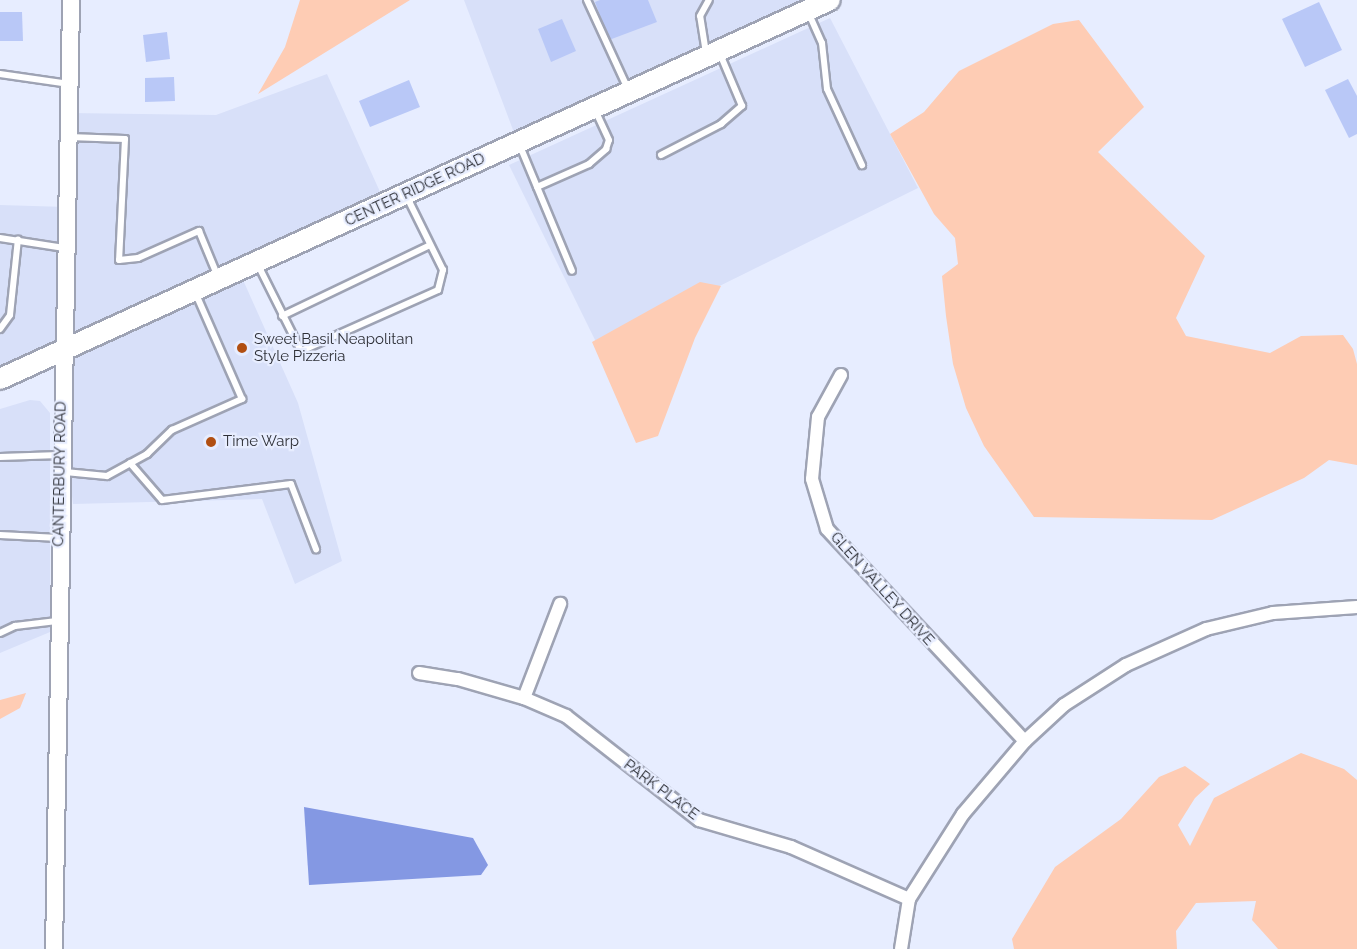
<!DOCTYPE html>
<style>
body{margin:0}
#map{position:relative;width:1357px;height:949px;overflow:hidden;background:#e7edff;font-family:Raleway,sans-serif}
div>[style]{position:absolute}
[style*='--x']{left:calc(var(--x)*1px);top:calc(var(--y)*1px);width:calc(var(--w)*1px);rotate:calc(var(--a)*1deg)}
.built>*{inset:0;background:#d8e0f9}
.green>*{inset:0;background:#feccb4}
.water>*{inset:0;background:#8498e3}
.building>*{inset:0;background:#b9c8f7}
.roads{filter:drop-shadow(2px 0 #9ea3b4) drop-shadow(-2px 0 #9ea3b4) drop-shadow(0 2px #9ea3b4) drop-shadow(0 -2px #9ea3b4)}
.service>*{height:6px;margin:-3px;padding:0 3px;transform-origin:3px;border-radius:3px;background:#fff}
.minor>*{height:12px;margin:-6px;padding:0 6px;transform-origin:6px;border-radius:6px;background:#fff}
.tertiary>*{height:16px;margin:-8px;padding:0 8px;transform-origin:8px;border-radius:8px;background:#fff}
.primary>*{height:20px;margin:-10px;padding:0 10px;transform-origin:10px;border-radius:10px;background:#fff}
.dots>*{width:16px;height:16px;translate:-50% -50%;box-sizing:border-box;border:3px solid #e7edff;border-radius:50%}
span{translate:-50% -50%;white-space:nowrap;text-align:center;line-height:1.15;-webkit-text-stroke:4.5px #e7edff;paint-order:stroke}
.street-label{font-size:15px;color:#2f3138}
.poi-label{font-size:15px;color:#2f3138}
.left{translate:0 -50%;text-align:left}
</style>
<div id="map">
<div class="built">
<i style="clip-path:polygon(464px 0,802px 0,807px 10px,518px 143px)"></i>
<i style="clip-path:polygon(830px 18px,918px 188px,598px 346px,509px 165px)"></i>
<i style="clip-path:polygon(327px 74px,385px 203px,0 379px,0 205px,66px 207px,69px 113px,216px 115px)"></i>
<i style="clip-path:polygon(243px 280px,298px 403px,342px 561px,295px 584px,262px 499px,73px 504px,67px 453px,72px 355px)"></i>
<i style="clip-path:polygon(30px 400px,40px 401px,50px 413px,50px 632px,0 653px,0 409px)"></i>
</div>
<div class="green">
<i style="clip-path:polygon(300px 0,410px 0,258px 94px,285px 47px)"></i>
<i style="clip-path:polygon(1079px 20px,1144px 107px,1098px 152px,1205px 256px,1176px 318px,1186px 336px,1270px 353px,1301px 336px,1343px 335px,1353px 349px,1357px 364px,1357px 465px,1329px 460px,1304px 478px,1212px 520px,1034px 517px,984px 446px,966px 408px,953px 364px,946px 316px,942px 276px,958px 264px,955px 238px,934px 214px,890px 134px,924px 112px,959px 71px,1053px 24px)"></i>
<i style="clip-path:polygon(700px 282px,721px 286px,695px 338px,658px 436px,636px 443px,592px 342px)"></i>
<i style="clip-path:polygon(26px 693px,20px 708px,0 719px,0 700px)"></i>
<i style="clip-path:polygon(1301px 753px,1344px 769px,1357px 780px,1357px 949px,1278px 949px,1252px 920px,1256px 901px,1196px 903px,1176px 931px,1177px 949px,1014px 949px,1012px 939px,1055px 867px,1121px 819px,1159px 777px,1185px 766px,1210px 784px,1195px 798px,1178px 825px,1190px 846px,1214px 798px)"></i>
</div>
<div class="water">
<i style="clip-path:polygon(304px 807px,473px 838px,488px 865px,481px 875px,309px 885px)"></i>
</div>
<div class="building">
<i style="clip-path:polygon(600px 0,648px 0,657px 22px,609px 40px,595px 2px)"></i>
<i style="clip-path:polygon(1319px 2px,1342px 50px,1305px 67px,1282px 19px)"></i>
<i style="clip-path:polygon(0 12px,22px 12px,23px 41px,0 41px)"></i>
<i style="clip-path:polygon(562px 19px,576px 51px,551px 62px,538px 29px)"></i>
<i style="clip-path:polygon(167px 32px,170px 59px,146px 62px,143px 35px)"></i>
<i style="clip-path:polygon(174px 77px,175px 101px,145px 102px,145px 78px)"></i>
<i style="clip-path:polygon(1348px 79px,1357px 96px,1357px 134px,1349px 138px,1325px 90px)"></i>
<i style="clip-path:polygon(409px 80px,420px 107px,370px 127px,359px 101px)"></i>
</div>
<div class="roads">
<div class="service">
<i style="--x:587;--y:0;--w:98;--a:65.3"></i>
<i style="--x:809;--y:14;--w:32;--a:66"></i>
<i style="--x:822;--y:43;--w:46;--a:83.8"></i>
<i style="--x:827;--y:89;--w:84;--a:65.3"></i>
<i style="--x:706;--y:53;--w:37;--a:-99"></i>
<i style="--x:700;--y:16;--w:18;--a:-61"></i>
<i style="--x:0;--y:74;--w:70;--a:8.2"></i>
<i style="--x:69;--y:137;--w:56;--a:2"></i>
<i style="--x:125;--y:139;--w:121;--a:92.8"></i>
<i style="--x:119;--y:260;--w:19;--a:-6"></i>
<i style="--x:138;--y:258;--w:67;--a:-23.9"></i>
<i style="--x:199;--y:231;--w:50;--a:67.6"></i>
<i style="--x:520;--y:146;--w:135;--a:67.4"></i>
<i style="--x:661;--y:155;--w:68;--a:-27.3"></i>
<i style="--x:721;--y:124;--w:28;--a:-41"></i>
<i style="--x:742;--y:106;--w:56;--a:-112.9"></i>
<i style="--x:537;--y:187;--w:57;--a:-23.9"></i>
<i style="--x:589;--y:164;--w:23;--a:-41"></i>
<i style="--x:606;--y:149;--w:9;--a:-72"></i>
<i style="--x:609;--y:140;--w:33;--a:-115"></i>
<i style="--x:0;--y:238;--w:65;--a:8.9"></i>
<i style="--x:258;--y:265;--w:96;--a:63.4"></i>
<i style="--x:301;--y:351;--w:150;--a:-24"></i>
<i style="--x:438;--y:290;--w:21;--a:-76"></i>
<i style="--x:443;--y:270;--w:81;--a:-116.3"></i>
<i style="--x:282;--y:316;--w:164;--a:-25.6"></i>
<i style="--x:0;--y:329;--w:17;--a:-54"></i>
<i style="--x:10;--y:315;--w:76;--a:-84"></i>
<i style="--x:0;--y:457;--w:60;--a:-1.9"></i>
<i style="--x:130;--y:463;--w:49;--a:49.1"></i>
<i style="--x:162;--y:500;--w:130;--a:-7.1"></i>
<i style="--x:291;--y:484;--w:70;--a:69"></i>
<i style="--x:65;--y:472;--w:42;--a:5.4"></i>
<i style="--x:107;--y:476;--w:46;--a:-28.8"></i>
<i style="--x:147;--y:454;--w:35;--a:-44"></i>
<i style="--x:172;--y:430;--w:77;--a:-23.9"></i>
<i style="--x:242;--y:399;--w:115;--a:-113.7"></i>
<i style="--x:0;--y:535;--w:59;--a:2.9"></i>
<i style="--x:0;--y:633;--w:17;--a:-25"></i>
<i style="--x:15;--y:626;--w:42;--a:-6.8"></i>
</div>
<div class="minor">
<i style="--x:841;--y:375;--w:48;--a:118.7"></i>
<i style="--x:818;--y:417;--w:62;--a:95.5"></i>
<i style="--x:812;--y:479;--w:52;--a:73.3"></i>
<i style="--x:827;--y:529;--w:290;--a:47"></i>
<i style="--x:419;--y:673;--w:39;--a:9"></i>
<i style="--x:458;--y:679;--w:69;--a:16.1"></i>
<i style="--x:524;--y:698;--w:46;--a:23.2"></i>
<i style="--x:566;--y:716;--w:169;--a:38"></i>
<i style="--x:699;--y:820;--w:96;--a:16.4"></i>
<i style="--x:791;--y:847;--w:129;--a:23.8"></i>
<i style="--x:524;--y:698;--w:101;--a:-69"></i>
<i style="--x:901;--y:949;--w:51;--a:-80.9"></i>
<i style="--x:909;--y:899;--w:101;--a:-57.6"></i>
<i style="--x:963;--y:814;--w:96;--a:-49.7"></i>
<i style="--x:1025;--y:741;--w:53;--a:-42.7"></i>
<i style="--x:1064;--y:705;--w:74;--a:-32.8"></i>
<i style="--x:1126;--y:665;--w:88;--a:-24.2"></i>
<i style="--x:1206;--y:629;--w:69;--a:-13.4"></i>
<i style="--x:1273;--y:613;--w:84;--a:-4.1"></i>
</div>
<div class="tertiary">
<i style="--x:54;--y:949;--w:949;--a:-88.97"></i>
</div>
<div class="primary">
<i style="--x:0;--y:379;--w:912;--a:-24.54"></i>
</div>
</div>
<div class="dots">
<i style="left:242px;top:348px;background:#b14f12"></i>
<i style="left:211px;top:442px;background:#b14f12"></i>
</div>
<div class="street-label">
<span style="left:415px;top:190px;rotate:-25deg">CENTER RIDGE ROAD</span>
<span style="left:60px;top:474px;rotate:-89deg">CANTERBURY ROAD</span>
<span style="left:882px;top:589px;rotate:48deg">GLEN VALLEY DRIVE</span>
<span style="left:661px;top:790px;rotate:37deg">PARK PLACE</span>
</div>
<div class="poi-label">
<span class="left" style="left:254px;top:348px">Sweet Basil Neapolitan<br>Style Pizzeria</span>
<span class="left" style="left:223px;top:442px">Time Warp</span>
</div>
</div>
